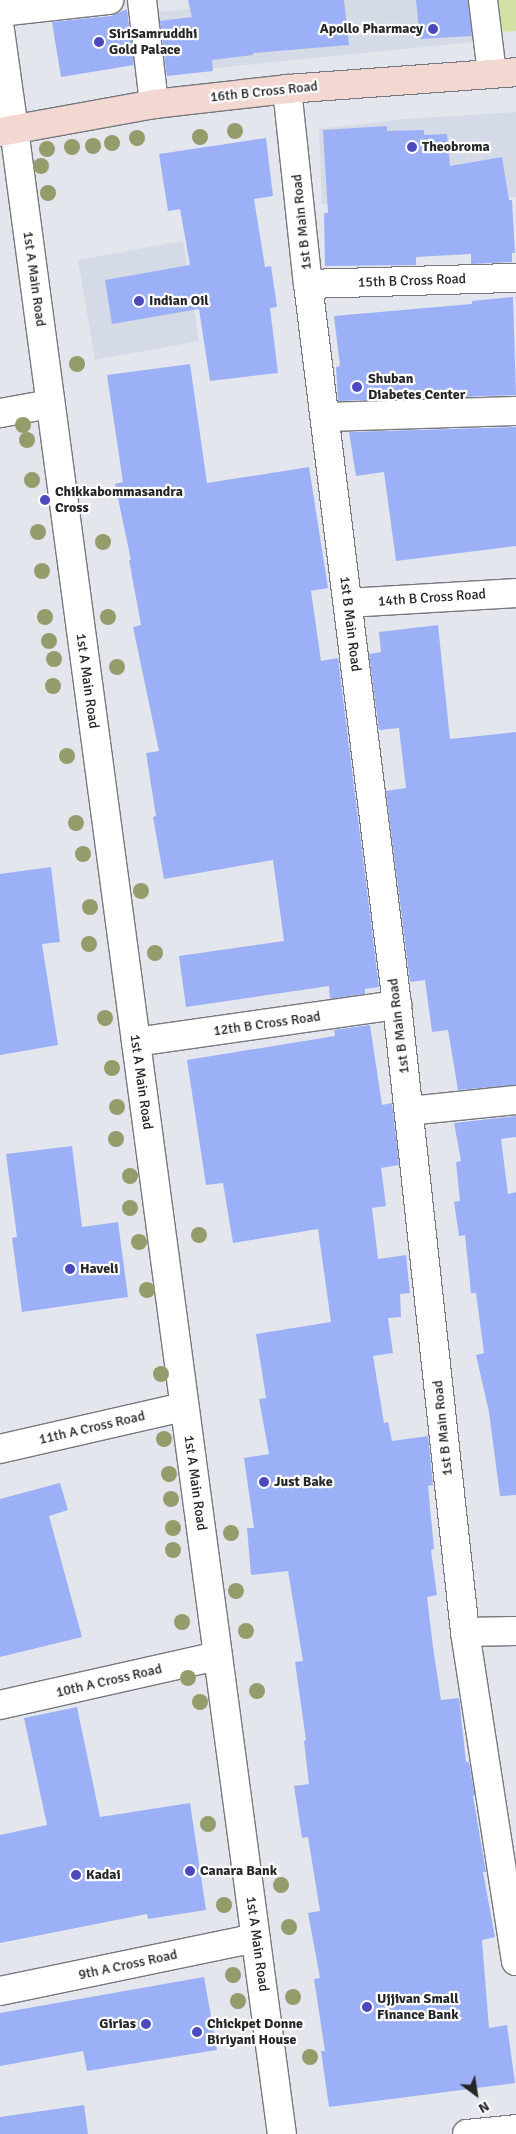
<!DOCTYPE html>
<style>
body{margin:0}
#map{position:relative;width:516px;height:2134px;overflow:hidden;background:#e4e6ed;font-family:Signika,sans-serif}
div>[style]{position:absolute}
[style*='--x']{left:calc(var(--x)*1px);top:calc(var(--y)*1px);width:calc(var(--w)*1px);rotate:calc(var(--a)*1deg)}
.built>*{inset:0;background:#d5dae7}
.green>*{inset:0;background:#d4e1a5}
.building>*{inset:0;background:#9cb0f7}
.roads{filter:drop-shadow(1px 0 #77787e) drop-shadow(-1px 0 #77787e) drop-shadow(0 1px #77787e) drop-shadow(0 -1px #77787e)}
.minor>*{height:28px;margin:-14px;padding:0 14px;transform-origin:14px;border-radius:14px;background:#fff}
.tertiary>*{height:28px;margin:-14px;padding:0 14px;transform-origin:14px;border-radius:14px;background:#fff}
.secondary>*{height:28px;margin:-14px;padding:0 14px;transform-origin:14px;border-radius:14px;background:#f3d7d1}
.trees>*{width:16px;height:16px;margin:-8px;border-radius:50%;background:#949c6b}
.dots>*{width:14px;height:14px;translate:-50% -50%;box-sizing:border-box;border:2px solid #fff;border-radius:50%}
span{translate:-50% -50%;white-space:nowrap;text-align:center;line-height:1.15;-webkit-text-stroke:4.5px #fff;paint-order:stroke}
.poi-label{font-size:14px;color:#252628;font-weight:700}
.right{translate:-100% -50%;text-align:right}
.left{translate:0 -50%;text-align:left}
.street-label{font-size:14px;color:#252628}
.north{position:absolute;left:451px;top:2069px;width:50px;height:50px;-webkit-text-stroke:4px #fff;paint-order:stroke;rotate:149deg;font-size:14px;font-weight:700;line-height:20px;text-align:center;color:#252628}
.north::after{content:'';display:block;margin:auto;width:18px;height:22px;background:#252628;clip-path:polygon(50% 0,100% 100%,50% 72%,0 100%)}
</style>
<div id="map">
<div class="built">
<i style="clip-path:polygon(275px 0,479px 0,483px 41px,156px 74px,148px 13px)"></i>
<i style="clip-path:polygon(516px 112px,516px 197px,322px 204px,319px 129px,405px 119px)"></i>
<i style="clip-path:polygon(183px 241px,199px 341px,95px 360px,78px 260px)"></i>
</div>
<div class="green">
<i style="clip-path:polygon(496px 0,516px 0,516px 31px,500px 32px)"></i>
</div>
<div class="building">
<i style="clip-path:polygon(188px 0,344px 0,349px 45px,253px 53px,253px 55px,212px 60px,213px 71px,167px 76px,160px 21px,192px 17px)"></i>
<i style="clip-path:polygon(416px 0,468px 0,472px 36px,420px 39px)"></i>
<i style="clip-path:polygon(127px 9px,134px 65px,61px 77px,52px 22px,111px 16px)"></i>
<i style="clip-path:polygon(387px 126px,387px 131px,424px 130px,424px 135px,447px 134px,450px 166px,502px 157px,509px 200px,512px 200px,515px 253px,512px 253px,512px 262px,471px 264px,471px 254px,416px 257px,416px 265px,325px 266px,324px 213px,328px 213px,323px 130px)"></i>
<i style="clip-path:polygon(266px 138px,273px 196px,254px 199px,265px 267px,271px 266px,277px 307px,270px 308px,278px 373px,210px 381px,199px 309px,112px 324px,105px 280px,190px 265px,180px 209px,168px 211px,159px 154px)"></i>
<i style="clip-path:polygon(513px 297px,516px 395px,338px 401px,336px 367px,340px 366px,334px 316px,472px 304px,472px 301px)"></i>
<i style="clip-path:polygon(190px 364px,207px 483px,309px 467px,328px 588px,311px 591px,321px 661px,338px 658px,379px 987px,365px 989px,365px 994px,330px 999px,329px 986px,186px 1007px,179px 956px,284px 941px,273px 860px,164px 879px,153px 817px,156px 816px,146px 753px,159px 751px,133px 627px,141px 625px,129px 560px,131px 560px,115px 484px,123px 482px,107px 375px)"></i>
<i style="clip-path:polygon(516px 427px,516px 546px,396px 561px,384px 472px,356px 476px,349px 432px)"></i>
<i style="clip-path:polygon(438px 625px,450px 739px,516px 732px,516px 1085px,458px 1090px,448px 1030px,432px 1032px,425px 980px,410px 982px,386px 791px,406px 788px,399px 728px,379px 730px,369px 654px,381px 652px,379px 632px)"></i>
<i style="clip-path:polygon(51px 867px,60px 942px,42px 944px,58px 1045px,0 1055px,0 874px)"></i>
<i style="clip-path:polygon(370px 1025px,382px 1105px,392px 1103px,399px 1165px,381px 1168px,386px 1206px,372px 1208px,378px 1259px,406px 1255px,410px 1293px,400px 1294px,401px 1317px,388px 1318px,393px 1353px,373px 1356px,384px 1423px,388px 1422px,392px 1441px,428px 1436px,433px 1485px,428px 1486px,434px 1549px,431px 1550px,437px 1595px,427px 1597px,433px 1647px,441px 1700px,459px 1698px,466px 1762px,469px 1762px,475px 1796px,473px 1796px,486px 1872px,483px 1872px,495px 1937px,482px 1940px,489px 2028px,507px 2025px,515px 2083px,329px 2107px,321px 2051px,325px 2051px,314px 1979px,320px 1978px,308px 1913px,320px 1911px,308px 1837px,302px 1838px,294px 1786px,309px 1784px,304px 1741px,306px 1740px,295px 1662px,303px 1661px,288px 1571px,251px 1575px,247px 1528px,254px 1528px,244px 1458px,269px 1454px,259px 1399px,266px 1398px,256px 1334px,331px 1322px,318px 1229px,233px 1243px,223px 1183px,206px 1185px,187px 1060px,335px 1036px,334px 1030px)"></i>
<i style="clip-path:polygon(516px 1116px,516px 1137px,501px 1139px,508px 1194px,516px 1192px,516px 1495px,500px 1496px,489px 1412px,476px 1355px,484px 1353px,476px 1293px,471px 1293px,465px 1235px,459px 1236px,454px 1202px,460px 1201px,456px 1162px,461px 1161px,454px 1123px)"></i>
<i style="clip-path:polygon(72px 1146px,82px 1227px,118px 1222px,128px 1297px,22px 1312px,12px 1238px,17px 1237px,6px 1154px)"></i>
<i style="clip-path:polygon(60px 1483px,68px 1510px,49px 1516px,82px 1637px,0 1657px,0 1499px)"></i>
<i style="clip-path:polygon(77px 1707px,100px 1817px,190px 1803px,206px 1910px,148px 1919px,147px 1914px,0 1943px,0 1835px,47px 1825px,24px 1718px)"></i>
<i style="clip-path:polygon(204px 1977px,217px 2050px,87px 2071px,83px 2051px,0 2066px,0 2013px)"></i>
<i style="clip-path:polygon(84px 2105px,88px 2134px,0 2134px,0 2117px)"></i>
</div>
<div class="roads">
<div class="minor">
<i style="--x:142;--y:0;--w:105;--a:83.4"></i>
<i style="--x:483;--y:0;--w:74;--a:83"></i>
<i style="--x:0;--y:12;--w:110;--a:-6.3"></i>
<i style="--x:0;--y:30;--w:100;--a:82"></i>
<i style="--x:287;--y:89;--w:196;--a:83.9"></i>
<i style="--x:308;--y:284;--w:726;--a:82.96"></i>
<i style="--x:397;--y:1005;--w:631;--a:83.81"></i>
<i style="--x:465;--y:1632;--w:333;--a:81.2"></i>
<i style="--x:308;--y:284;--w:208;--a:-1.7"></i>
<i style="--x:0;--y:413;--w:51;--a:-10.2"></i>
<i style="--x:325;--y:417;--w:191;--a:-1.8"></i>
<i style="--x:348;--y:603;--w:168;--a:-3.4"></i>
<i style="--x:136;--y:1042;--w:264;--a:-8.1"></i>
<i style="--x:409;--y:1111;--w:108;--a:-5.9"></i>
<i style="--x:0;--y:1449;--w:189;--a:-12.9"></i>
<i style="--x:465;--y:1632;--w:51;--a:-1.1"></i>
<i style="--x:0;--y:1705;--w:223;--a:-12.7"></i>
<i style="--x:0;--y:1991;--w:261;--a:-11.7"></i>
</div>
<div class="tertiary">
<i style="--x:14;--y:129;--w:2023;--a:82.39"></i>
<i style="--x:467;--y:2134;--w:49;--a:-5.8"></i>
</div>
<div class="secondary">
<i style="--x:0;--y:132;--w:157;--a:-10.3"></i>
<i style="--x:154;--y:104;--w:134;--a:-6.4"></i>
<i style="--x:287;--y:89;--w:230;--a:-4.2"></i>
</div>
</div>
<div class="trees">
<i style="left:235px;top:131px"></i>
<i style="left:200px;top:137px"></i>
<i style="left:137px;top:138px"></i>
<i style="left:112px;top:143px"></i>
<i style="left:93px;top:146px"></i>
<i style="left:72px;top:147px"></i>
<i style="left:47px;top:149px"></i>
<i style="left:41px;top:166px"></i>
<i style="left:48px;top:193px"></i>
<i style="left:77px;top:364px"></i>
<i style="left:23px;top:425px"></i>
<i style="left:27px;top:440px"></i>
<i style="left:32px;top:480px"></i>
<i style="left:38px;top:532px"></i>
<i style="left:103px;top:542px"></i>
<i style="left:42px;top:571px"></i>
<i style="left:45px;top:617px"></i>
<i style="left:108px;top:617px"></i>
<i style="left:49px;top:641px"></i>
<i style="left:54px;top:659px"></i>
<i style="left:117px;top:667px"></i>
<i style="left:53px;top:686px"></i>
<i style="left:67px;top:756px"></i>
<i style="left:76px;top:823px"></i>
<i style="left:83px;top:854px"></i>
<i style="left:141px;top:891px"></i>
<i style="left:90px;top:907px"></i>
<i style="left:89px;top:944px"></i>
<i style="left:155px;top:953px"></i>
<i style="left:105px;top:1018px"></i>
<i style="left:112px;top:1068px"></i>
<i style="left:117px;top:1107px"></i>
<i style="left:116px;top:1139px"></i>
<i style="left:130px;top:1176px"></i>
<i style="left:130px;top:1208px"></i>
<i style="left:199px;top:1235px"></i>
<i style="left:139px;top:1242px"></i>
<i style="left:147px;top:1290px"></i>
<i style="left:161px;top:1374px"></i>
<i style="left:164px;top:1439px"></i>
<i style="left:169px;top:1474px"></i>
<i style="left:171px;top:1499px"></i>
<i style="left:173px;top:1528px"></i>
<i style="left:231px;top:1533px"></i>
<i style="left:173px;top:1550px"></i>
<i style="left:236px;top:1591px"></i>
<i style="left:182px;top:1622px"></i>
<i style="left:246px;top:1631px"></i>
<i style="left:188px;top:1678px"></i>
<i style="left:257px;top:1691px"></i>
<i style="left:200px;top:1702px"></i>
<i style="left:208px;top:1824px"></i>
<i style="left:281px;top:1885px"></i>
<i style="left:224px;top:1905px"></i>
<i style="left:289px;top:1927px"></i>
<i style="left:233px;top:1975px"></i>
<i style="left:293px;top:1997px"></i>
<i style="left:238px;top:2001px"></i>
<i style="left:310px;top:2057px"></i>
</div>
<div class="dots">
<i style="left:433px;top:29px;background:#4c48be"></i>
<i style="left:99px;top:42px;background:#4c48be"></i>
<i style="left:412px;top:147px;background:#4c48be"></i>
<i style="left:139px;top:301px;background:#4c48be"></i>
<i style="left:357px;top:387px;background:#4c48be"></i>
<i style="left:45px;top:500px;background:#4c48be"></i>
<i style="left:70px;top:1269px;background:#4c48be"></i>
<i style="left:264px;top:1482px;background:#4c48be"></i>
<i style="left:190px;top:1871px;background:#4c48be"></i>
<i style="left:76px;top:1875px;background:#4c48be"></i>
<i style="left:367px;top:2007px;background:#4c48be"></i>
<i style="left:146px;top:2024px;background:#4c48be"></i>
<i style="left:197px;top:2032px;background:#4c48be"></i>
</div>
<div class="poi-label">
<span class="right" style="left:423px;top:29px">Apollo Pharmacy</span>
<span class="left" style="left:109px;top:42px">SiriSamruddhi<br>Gold Palace</span>
<span class="left" style="left:422px;top:147px">Theobroma</span>
<span class="left" style="left:149px;top:301px">Indian Oil</span>
<span class="left" style="left:368px;top:387px">Shuban<br>Diabetes Center</span>
<span class="left" style="left:55px;top:500px">Chikkabommasandra<br>Cross</span>
<span class="left" style="left:80px;top:1269px">Haveli</span>
<span class="left" style="left:274px;top:1482px">Just Bake</span>
<span class="left" style="left:200px;top:1871px">Canara Bank</span>
<span class="left" style="left:86px;top:1875px">Kadai</span>
<span class="left" style="left:377px;top:2007px">Ujjivan Small<br>Finance Bank</span>
<span class="right" style="left:136px;top:2024px">Girias</span>
<span class="left" style="left:207px;top:2032px">Chickpet Donne<br>Biriyani House</span>
</div>
<div class="street-label">
<span style="left:264px;top:92px;rotate:-6deg">16th B Cross Road</span>
<span style="left:302px;top:222px;rotate:-96deg">1st B Main Road</span>
<span style="left:34px;top:279px;rotate:82deg">1st A Main Road</span>
<span style="left:412px;top:281px;rotate:-2deg">15th B Cross Road</span>
<span style="left:432px;top:598px;rotate:-4deg">14th B Cross Road</span>
<span style="left:350px;top:624px;rotate:83deg">1st B Main Road</span>
<span style="left:87px;top:681px;rotate:82deg">1st A Main Road</span>
<span style="left:267px;top:1024px;rotate:-8deg">12th B Cross Road</span>
<span style="left:399px;top:1026px;rotate:-97deg">1st B Main Road</span>
<span style="left:141px;top:1082px;rotate:82deg">1st A Main Road</span>
<span style="left:92px;top:1428px;rotate:-13deg">11th A Cross Road</span>
<span style="left:443px;top:1428px;rotate:-96deg">1st B Main Road</span>
<span style="left:195px;top:1483px;rotate:82deg">1st A Main Road</span>
<span style="left:109px;top:1681px;rotate:-13deg">10th A Cross Road</span>
<span style="left:257px;top:1944px;rotate:82deg">1st A Main Road</span>
<span style="left:128px;top:1965px;rotate:-12deg">9th A Cross Road</span>
</div>
<div class="north">N</div>
</div>
